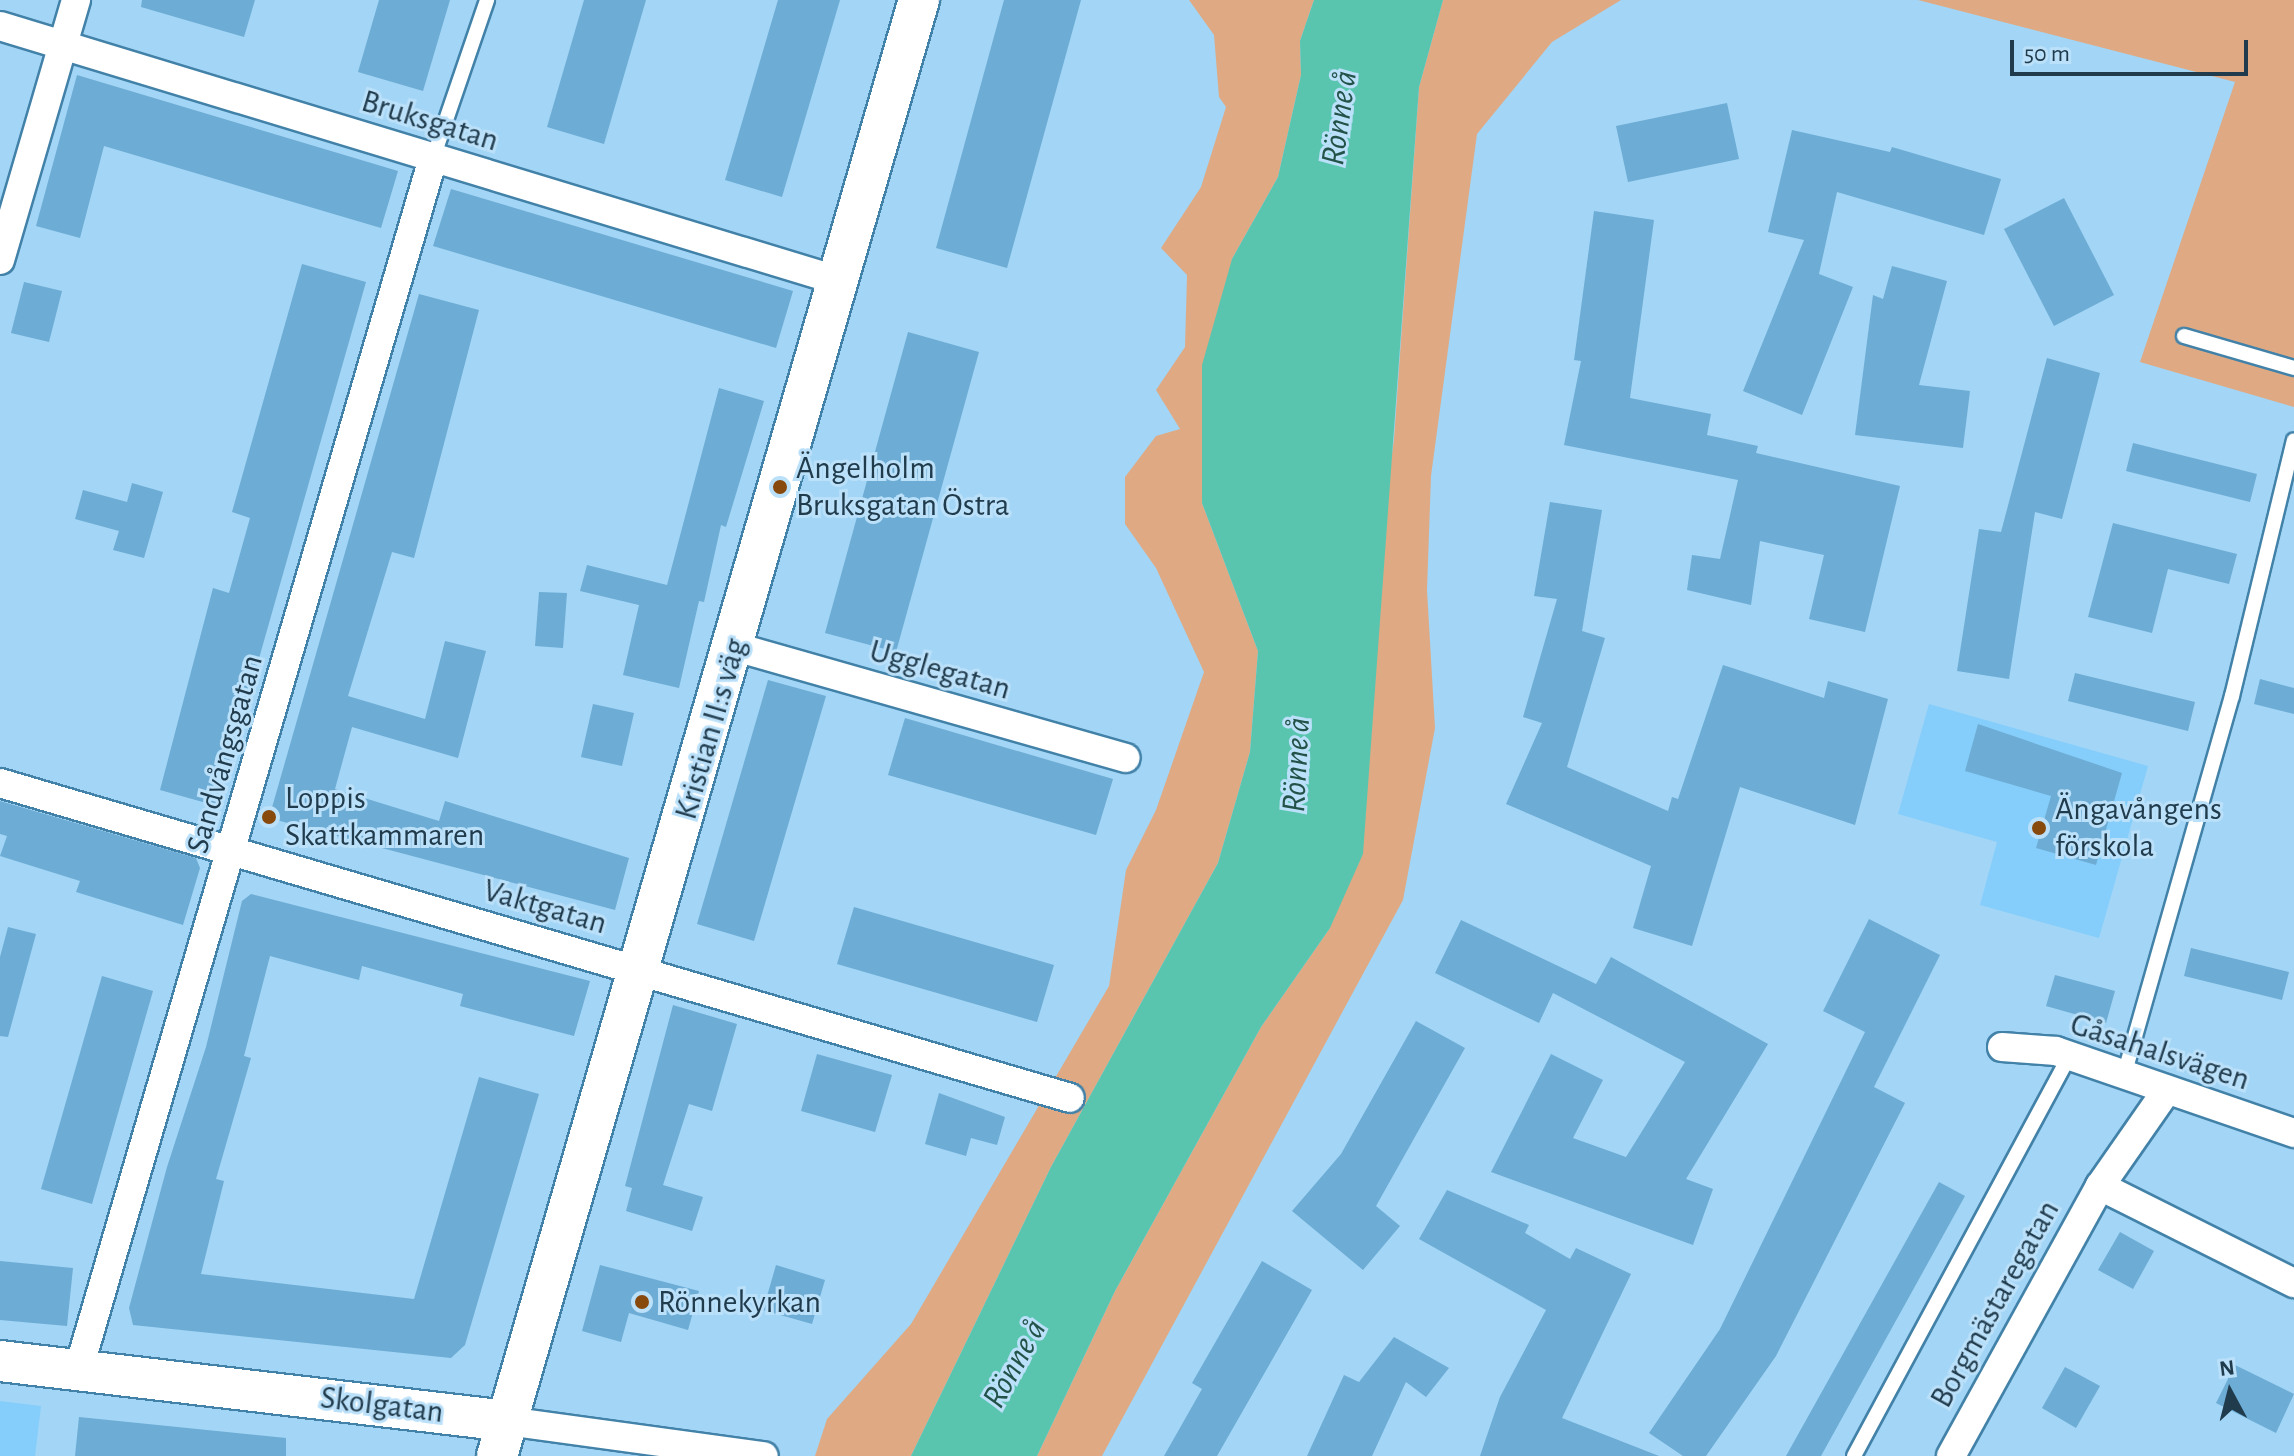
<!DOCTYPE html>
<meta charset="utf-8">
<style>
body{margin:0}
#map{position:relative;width:2294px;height:1456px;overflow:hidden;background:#a2d5f6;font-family:"Alegreya Sans",sans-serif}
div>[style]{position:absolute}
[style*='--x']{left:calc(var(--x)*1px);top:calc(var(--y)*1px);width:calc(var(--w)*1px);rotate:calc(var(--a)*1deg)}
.built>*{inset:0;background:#85cefb}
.green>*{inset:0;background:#dfaa83}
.water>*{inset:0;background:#5ac5af}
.building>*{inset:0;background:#6dacd4}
.roads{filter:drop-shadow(2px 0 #4382a8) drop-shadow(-2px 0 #4382a8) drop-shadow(0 2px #4382a8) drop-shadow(0 -2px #4382a8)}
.lane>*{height:14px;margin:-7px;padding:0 7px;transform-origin:7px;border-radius:7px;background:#fff}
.street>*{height:28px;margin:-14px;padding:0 14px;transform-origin:14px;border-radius:14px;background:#fff}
.secondary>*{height:40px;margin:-20px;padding:0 20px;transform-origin:20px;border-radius:20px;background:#fff}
.dots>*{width:22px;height:22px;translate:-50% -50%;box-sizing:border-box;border:4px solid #bbe0f9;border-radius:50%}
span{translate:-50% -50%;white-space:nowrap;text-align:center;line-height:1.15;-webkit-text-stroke:6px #bbe0f9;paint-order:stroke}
.street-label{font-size:32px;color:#203b4c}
.poi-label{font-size:32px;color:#203b4c}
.left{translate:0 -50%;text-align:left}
.water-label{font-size:34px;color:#235248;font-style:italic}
.north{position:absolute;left:2190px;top:1352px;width:80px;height:80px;-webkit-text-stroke:6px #bbe0f9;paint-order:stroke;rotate:353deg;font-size:22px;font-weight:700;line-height:32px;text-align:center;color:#203b4c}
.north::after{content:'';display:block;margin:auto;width:28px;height:36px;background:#203b4c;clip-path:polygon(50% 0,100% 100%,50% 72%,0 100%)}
.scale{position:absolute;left:2010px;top:40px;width:238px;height:36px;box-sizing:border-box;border:4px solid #203b4c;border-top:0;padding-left:10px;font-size:24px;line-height:28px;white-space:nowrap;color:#203b4c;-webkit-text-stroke:6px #bbe0f9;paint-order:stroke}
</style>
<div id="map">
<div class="built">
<i style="clip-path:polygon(1929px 704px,2148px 766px,2099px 938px,1980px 905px,1997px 842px,1898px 814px)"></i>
<i style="clip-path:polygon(0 1401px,41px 1406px,35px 1456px,0 1456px)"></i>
</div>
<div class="green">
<i style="clip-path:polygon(1189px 0,1314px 0,1300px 41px,1301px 75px,1278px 177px,1232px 259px,1202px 503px,1258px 651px,1250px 752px,1218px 863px,1051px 1167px,911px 1456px,815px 1456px,827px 1419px,911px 1324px,1109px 986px,1126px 870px,1156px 810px,1204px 672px,1156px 568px,1125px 524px,1125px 477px,1156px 436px,1180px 429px,1156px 390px,1185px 347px,1187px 275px,1161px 248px,1201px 187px,1226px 107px,1219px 97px,1214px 35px)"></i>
<i style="clip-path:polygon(1443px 0,1621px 0,1552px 42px,1477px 134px,1431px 476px,1427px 590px,1435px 728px,1403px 900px,1102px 1456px,1037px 1456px,1115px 1291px,1261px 1027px,1330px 928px,1394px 439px,1419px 87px)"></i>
<i style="clip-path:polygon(1918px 0,2294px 0,2294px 407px,2140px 362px,2235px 82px)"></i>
</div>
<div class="water">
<i style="clip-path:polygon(1314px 0,1443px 0,1419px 87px,1363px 854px,1330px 928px,1261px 1027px,1115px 1291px,1037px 1456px,911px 1456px,1051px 1167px,1218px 863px,1250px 752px,1258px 651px,1202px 503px,1202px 365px,1232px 259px,1278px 177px,1301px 75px,1300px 41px)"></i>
</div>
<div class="building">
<i style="clip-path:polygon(142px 0,255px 0,244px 37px,141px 7px)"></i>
<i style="clip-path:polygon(379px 0,450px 0,423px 91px,358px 72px)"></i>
<i style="clip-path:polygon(584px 0,646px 0,604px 144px,547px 127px)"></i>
<i style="clip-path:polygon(778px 0,840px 0,782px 197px,725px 180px)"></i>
<i style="clip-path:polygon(1004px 0,1081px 0,1007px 268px,936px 248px)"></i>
<i style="clip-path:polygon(77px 75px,398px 171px,381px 228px,104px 146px,80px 238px,36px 226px)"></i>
<i style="clip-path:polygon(1727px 103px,1739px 159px,1628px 182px,1616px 126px)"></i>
<i style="clip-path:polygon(1792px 130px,1890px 152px,1892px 147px,2001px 179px,1984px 235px,1837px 192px,1819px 274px,1853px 287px,1802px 415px,1743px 391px,1804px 240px,1768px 232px)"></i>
<i style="clip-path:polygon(451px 189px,793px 291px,776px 348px,433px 246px)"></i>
<i style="clip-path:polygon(2064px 198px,2114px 295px,2054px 326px,2004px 229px)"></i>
<i style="clip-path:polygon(1594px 211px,1654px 220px,1630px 398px,1711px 414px,1707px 435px,1758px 446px,1756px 453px,1900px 486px,1865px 632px,1809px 619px,1824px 555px,1760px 541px,1751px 605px,1687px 590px,1692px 555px,1720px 559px,1738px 480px,1564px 445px,1581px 361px,1574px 360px)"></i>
<i style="clip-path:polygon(302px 264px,366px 282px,217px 806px,160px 790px,213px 588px,229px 593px,250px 518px,232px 512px)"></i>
<i style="clip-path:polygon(1892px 266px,1947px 281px,1919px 385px,1970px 391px,1963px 448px,1855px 435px,1873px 295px,1883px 299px)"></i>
<i style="clip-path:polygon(24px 282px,62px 291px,49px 342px,11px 333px)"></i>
<i style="clip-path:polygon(419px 294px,479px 310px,414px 558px,392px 552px,348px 696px,425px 719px,445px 641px,486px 651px,458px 758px,352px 727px,335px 789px,439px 821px,445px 801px,629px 858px,615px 910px,269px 818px)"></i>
<i style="clip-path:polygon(908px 332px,979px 352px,896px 652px,825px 633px)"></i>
<i style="clip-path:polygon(2047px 358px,2100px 373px,2062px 519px,2035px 512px,2009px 679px,1957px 671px,1979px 529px,2001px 532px)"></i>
<i style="clip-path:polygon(719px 388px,764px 401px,726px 527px,721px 525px,704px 602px,699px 601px,679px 688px,623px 675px,639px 605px,580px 591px,587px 565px,667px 585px)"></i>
<i style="clip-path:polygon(2133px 443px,2257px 474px,2250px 502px,2126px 471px)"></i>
<i style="clip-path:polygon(132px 483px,163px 492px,144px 558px,113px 550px,119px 531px,75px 519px,83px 490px,127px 502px)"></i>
<i style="clip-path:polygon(1550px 502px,1602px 510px,1582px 631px,1605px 638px,1567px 767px,1668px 811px,1672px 797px,1678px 799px,1723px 665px,1824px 698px,1828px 681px,1888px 699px,1855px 825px,1740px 787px,1692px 946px,1633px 928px,1651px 866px,1506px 804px,1542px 723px,1523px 717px,1557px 599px,1534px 596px)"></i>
<i style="clip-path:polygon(2113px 523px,2237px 554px,2229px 584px,2168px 569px,2152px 633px,2088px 617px)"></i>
<i style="clip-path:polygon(539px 592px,567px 593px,563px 648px,535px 646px)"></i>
<i style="clip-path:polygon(2075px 673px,2195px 702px,2188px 731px,2068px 701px)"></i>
<i style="clip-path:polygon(2260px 679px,2294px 688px,2294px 714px,2254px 704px)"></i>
<i style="clip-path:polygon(768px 680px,826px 696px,754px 941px,697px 924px)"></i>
<i style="clip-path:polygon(593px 704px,634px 713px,622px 766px,581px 757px)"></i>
<i style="clip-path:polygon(905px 718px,1113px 779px,1096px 835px,888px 775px)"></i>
<i style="clip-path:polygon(1978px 724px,2122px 773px,2096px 865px,2036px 848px,2051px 796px,1965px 771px)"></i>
<i style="clip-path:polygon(0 801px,196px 858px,200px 868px,183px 925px,76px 892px,80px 881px,0 856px,7px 836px,0 834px)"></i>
<i style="clip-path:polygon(251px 894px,590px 981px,574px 1036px,460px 1006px,463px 994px,362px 966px,359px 980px,270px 956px,244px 1056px,251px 1058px,216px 1179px,224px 1181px,201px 1274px,414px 1299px,479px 1077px,539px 1094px,465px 1345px,451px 1358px,133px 1325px,129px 1308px,167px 1167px,206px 1047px,242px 901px)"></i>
<i style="clip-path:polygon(854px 907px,1054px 965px,1037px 1022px,837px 964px)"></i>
<i style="clip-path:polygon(1869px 919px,1940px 955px,1874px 1087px,1905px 1103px,1776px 1356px,1706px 1456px,1683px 1456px,1649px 1433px,1720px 1329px,1865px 1032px,1823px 1011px)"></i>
<i style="clip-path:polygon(1461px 920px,1596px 984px,1611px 957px,1768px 1044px,1686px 1179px,1713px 1189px,1693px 1245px,1491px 1172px,1551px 1054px,1603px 1080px,1573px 1138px,1626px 1157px,1685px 1062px,1553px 993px,1539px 1023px,1435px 973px)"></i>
<i style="clip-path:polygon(8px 927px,36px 934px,8px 1037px,0 1036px,0 957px)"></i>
<i style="clip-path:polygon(2191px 948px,2289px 972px,2282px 1000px,2184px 976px)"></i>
<i style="clip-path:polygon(2055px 975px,2115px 991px,2106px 1023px,2046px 1006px)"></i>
<i style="clip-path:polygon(102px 976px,153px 991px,92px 1204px,41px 1189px)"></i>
<i style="clip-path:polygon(673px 1005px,737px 1024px,712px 1111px,689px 1104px,663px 1185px,703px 1197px,692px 1231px,626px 1211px,632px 1188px,625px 1186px)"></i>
<i style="clip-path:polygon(1416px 1021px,1465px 1048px,1376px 1206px,1400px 1226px,1363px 1270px,1292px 1211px,1341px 1154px)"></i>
<i style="clip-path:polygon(817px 1054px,892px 1075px,875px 1132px,801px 1111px)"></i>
<i style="clip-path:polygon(939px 1093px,1005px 1117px,997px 1145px,971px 1138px,966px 1156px,925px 1144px)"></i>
<i style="clip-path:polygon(1939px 1182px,1965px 1196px,1821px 1456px,1786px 1456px)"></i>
<i style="clip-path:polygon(1447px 1190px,1529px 1225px,1525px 1233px,1570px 1259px,1576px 1248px,1631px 1274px,1562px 1418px,1659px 1456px,1480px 1456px,1500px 1397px,1546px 1310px,1419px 1239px)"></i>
<i style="clip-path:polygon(2120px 1232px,2154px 1251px,2133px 1289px,2098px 1270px)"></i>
<i style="clip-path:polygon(0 1261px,73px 1268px,67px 1326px,0 1320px)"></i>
<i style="clip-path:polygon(1262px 1261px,1312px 1290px,1217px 1456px,1164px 1456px,1202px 1389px,1192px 1383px)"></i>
<i style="clip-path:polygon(600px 1265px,699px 1291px,688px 1330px,629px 1313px,621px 1342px,582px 1331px)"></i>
<i style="clip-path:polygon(776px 1265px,825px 1280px,812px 1324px,763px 1310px)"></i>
<i style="clip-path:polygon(1394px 1337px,1449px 1368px,1426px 1397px,1406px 1382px,1372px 1456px,1307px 1456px,1344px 1375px,1359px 1382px)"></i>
<i style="clip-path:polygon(2235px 1365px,2294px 1394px,2276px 1433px,2216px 1403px)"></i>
<i style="clip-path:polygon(2065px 1367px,2100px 1386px,2076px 1428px,2042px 1408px)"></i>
<i style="clip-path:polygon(79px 1417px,286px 1438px,286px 1456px,75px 1456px)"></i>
</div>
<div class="roads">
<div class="lane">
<i style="--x:433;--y:158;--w:167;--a:-71.1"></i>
<i style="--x:2184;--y:336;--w:115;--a:16.2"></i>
<i style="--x:2124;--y:1075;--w:394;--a:-74.1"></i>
<i style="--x:2232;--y:696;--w:263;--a:-76.4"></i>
<i style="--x:1854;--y:1456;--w:454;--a:-61.7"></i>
</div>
<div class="street">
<i style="--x:0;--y:26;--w:878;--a:16.89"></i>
<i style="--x:0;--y:260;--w:271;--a:-73.7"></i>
<i style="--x:736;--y:647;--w:405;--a:15.9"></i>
<i style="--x:0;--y:783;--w:1115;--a:16.4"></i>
<i style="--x:2002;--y:1047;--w:54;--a:4.2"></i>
<i style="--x:2056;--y:1051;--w:252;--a:19"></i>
<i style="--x:2100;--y:1186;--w:217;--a:26.6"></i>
<i style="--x:79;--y:1368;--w:1261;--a:-73.69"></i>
<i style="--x:507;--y:1421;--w:259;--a:7.8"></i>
<i style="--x:1951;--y:1456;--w:308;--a:-61.1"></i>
<i style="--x:2100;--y:1186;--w:117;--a:-55.1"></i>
</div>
<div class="secondary">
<i style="--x:0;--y:1361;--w:511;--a:6.75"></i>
<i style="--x:497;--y:1456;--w:1516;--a:-73.84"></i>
</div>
</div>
<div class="dots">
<i style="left:780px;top:487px;background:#88490d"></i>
<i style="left:269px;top:817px;background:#88490d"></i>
<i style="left:2039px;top:828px;background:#88490d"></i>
<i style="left:642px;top:1302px;background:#88490d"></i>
</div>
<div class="street-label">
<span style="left:430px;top:121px;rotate:17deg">Bruksgatan</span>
<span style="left:940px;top:670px;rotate:16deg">Ugglegatan</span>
<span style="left:711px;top:729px;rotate:-74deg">Kristian II:s väg</span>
<span style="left:225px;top:754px;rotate:-74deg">Sandvångsgatan</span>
<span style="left:545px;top:907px;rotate:16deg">Vaktgatan</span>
<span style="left:2160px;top:1052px;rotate:18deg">Gåsahalsvägen</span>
<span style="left:1995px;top:1304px;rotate:-61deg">Borgmästaregatan</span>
<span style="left:382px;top:1405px;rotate:7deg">Skolgatan</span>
</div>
<div class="poi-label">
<span class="left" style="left:796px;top:487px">Ängelholm<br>Bruksgatan Östra</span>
<span class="left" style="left:285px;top:817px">Loppis<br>Skattkammaren</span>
<span class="left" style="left:2055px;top:828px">Ängavångens<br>förskola</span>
<span class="left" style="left:658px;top:1302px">Rönnekyrkan</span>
</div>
<div class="water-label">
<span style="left:1340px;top:118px;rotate:-82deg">Rönne å</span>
<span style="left:1297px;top:765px;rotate:-87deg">Rönne å</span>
<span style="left:1015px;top:1364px;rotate:-61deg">Rönne å</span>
</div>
<div class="north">N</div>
<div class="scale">50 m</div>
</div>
